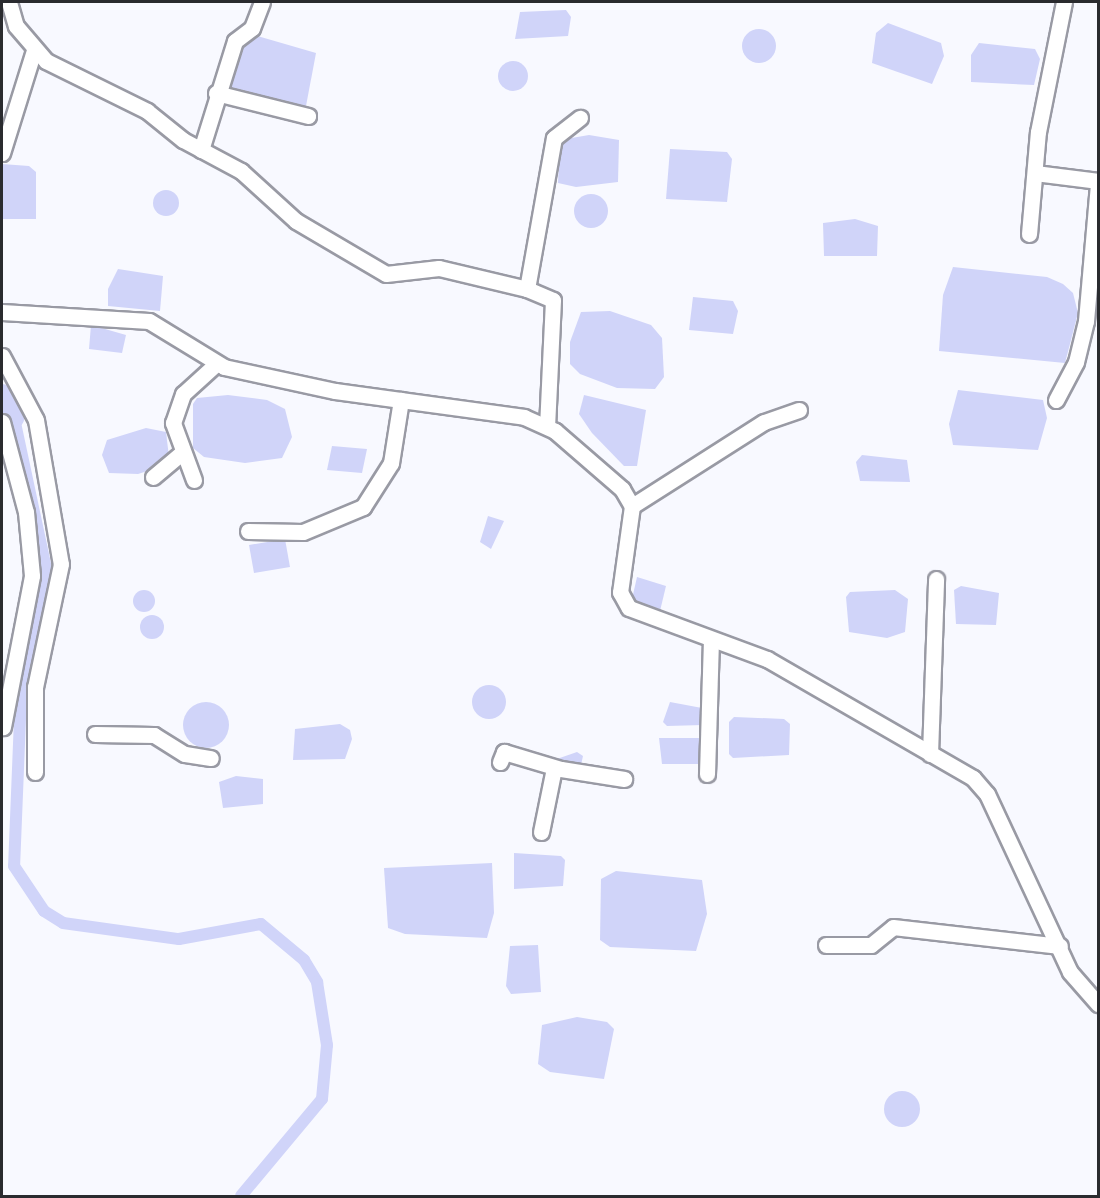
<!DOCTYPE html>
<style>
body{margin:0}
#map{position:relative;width:1100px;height:1198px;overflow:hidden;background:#f8f9ff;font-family:"Source Serif 4",serif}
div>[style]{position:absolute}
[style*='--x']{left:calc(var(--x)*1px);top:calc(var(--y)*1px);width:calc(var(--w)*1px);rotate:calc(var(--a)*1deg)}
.water>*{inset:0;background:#d0d4f9}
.round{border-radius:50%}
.canal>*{height:12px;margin:-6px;padding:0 6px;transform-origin:6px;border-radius:6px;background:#d0d4f9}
.river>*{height:20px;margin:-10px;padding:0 10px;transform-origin:10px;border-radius:10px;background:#d0d4f9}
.roads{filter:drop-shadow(2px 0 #999aa4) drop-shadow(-2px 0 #999aa4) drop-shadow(0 2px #999aa4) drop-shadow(0 -2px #999aa4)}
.minor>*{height:15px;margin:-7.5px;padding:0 7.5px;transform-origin:7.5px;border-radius:7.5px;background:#fff}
span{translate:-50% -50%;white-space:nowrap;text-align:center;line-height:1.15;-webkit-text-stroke:4.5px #fff;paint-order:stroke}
.frame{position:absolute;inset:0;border:3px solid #2a2b2f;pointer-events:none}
</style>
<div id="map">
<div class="water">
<i style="clip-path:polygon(566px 10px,571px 17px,568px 36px,515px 39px,520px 12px)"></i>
<i style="clip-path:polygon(888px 23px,941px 43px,944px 56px,932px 84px,872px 63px,876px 33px)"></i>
<i class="round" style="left:742px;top:29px;width:34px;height:34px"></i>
<i style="clip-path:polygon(254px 35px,316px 53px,306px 106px,231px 88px,243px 37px)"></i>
<i style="clip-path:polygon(979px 43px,1035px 49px,1040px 59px,1034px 85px,971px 82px,971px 55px)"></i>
<i class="round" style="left:498px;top:61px;width:30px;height:30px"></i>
<i style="clip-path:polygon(589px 135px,619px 140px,618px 182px,576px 187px,558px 183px,560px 140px)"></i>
<i style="clip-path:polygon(670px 149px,727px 152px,732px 159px,727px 202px,666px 199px)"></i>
<i style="clip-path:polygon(2px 164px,29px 166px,36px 172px,36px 219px,2px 219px)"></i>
<i class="round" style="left:153px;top:190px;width:26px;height:26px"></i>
<i class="round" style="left:574px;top:194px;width:34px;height:34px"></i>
<i style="clip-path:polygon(855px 219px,878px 226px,877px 256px,824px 256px,823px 223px)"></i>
<i style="clip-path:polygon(953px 267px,1047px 277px,1063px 284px,1073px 293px,1078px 313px,1065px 363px,939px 351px,943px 295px)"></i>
<i style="clip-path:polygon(118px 269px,163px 276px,160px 311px,108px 306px,108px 289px)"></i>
<i style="clip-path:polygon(693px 297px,733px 301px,738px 311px,733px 334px,689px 330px)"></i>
<i style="clip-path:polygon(610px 311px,651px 325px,662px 338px,664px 377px,655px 389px,617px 388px,580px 374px,570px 364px,570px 342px,581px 312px)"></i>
<i style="clip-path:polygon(91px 325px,126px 335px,122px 353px,89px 349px)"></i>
<i style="clip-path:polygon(958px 390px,1043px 400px,1047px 418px,1038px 450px,953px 445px,949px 424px)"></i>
<i style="clip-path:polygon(228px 395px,267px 400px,285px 409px,292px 437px,282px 458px,245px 463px,204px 457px,193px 448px,193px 404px,197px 398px)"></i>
<i style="clip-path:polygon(584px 395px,646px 410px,637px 466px,624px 466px,592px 433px,579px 414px)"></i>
<i style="clip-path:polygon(146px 428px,166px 432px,169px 457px,163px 466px,138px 474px,109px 473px,102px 455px,107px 440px)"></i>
<i style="clip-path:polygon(332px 446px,367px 449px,362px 473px,327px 470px)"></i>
<i style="clip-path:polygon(862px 455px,907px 460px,910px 482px,860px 481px,856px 462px)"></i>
<i style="clip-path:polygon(488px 516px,504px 521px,491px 549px,480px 542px)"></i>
<i style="clip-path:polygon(285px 539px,290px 567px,254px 573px,249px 545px)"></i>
<i style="clip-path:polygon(637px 577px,666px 586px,660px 611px,632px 599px)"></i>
<i style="clip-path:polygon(961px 586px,999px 593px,996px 625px,956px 624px,954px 590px)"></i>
<i style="clip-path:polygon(895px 590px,908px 599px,905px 632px,887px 638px,849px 632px,846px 597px,850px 592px)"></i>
<i class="round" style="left:133px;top:590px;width:22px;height:22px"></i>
<i class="round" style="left:140px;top:615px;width:24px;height:24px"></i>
<i class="round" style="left:472px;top:685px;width:34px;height:34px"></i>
<i class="round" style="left:183px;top:702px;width:46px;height:46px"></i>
<i style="clip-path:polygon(670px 702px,702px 708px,703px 725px,667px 726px,663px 722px)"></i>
<i style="clip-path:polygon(734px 717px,784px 719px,790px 724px,789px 755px,733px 758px,729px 754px,729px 722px)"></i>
<i style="clip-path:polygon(340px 724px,350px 730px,352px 739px,345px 759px,293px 760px,295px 729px)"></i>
<i style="clip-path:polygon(659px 738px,702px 738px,701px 764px,662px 764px)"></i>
<i style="clip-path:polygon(577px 752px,583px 756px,581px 765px,551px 761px)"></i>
<i style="clip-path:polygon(236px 776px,263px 779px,263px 804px,223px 808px,219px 782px)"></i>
<i style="clip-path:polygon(514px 853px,561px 856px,565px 860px,563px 886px,514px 889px)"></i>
<i style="clip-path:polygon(492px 863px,494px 913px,487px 938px,405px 934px,388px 928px,384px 868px)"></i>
<i style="clip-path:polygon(616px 871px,702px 880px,707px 914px,696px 951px,610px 947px,600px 940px,601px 879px)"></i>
<i style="clip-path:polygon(538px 945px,541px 992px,511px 994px,506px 986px,510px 946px)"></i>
<i style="clip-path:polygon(577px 1017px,607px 1022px,614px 1029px,604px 1079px,550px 1072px,538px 1064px,542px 1025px)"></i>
<i class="round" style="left:884px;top:1091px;width:36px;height:36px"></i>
</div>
<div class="canal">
<i style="--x:14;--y:418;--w:158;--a:78"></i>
<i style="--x:47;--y:573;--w:124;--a:102.1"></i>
<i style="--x:21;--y:694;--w:172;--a:92.3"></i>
<i style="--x:14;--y:866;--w:54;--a:56.3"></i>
<i style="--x:44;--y:911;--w:22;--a:32"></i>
<i style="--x:63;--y:923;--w:117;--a:7.9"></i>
<i style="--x:179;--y:939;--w:83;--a:-10.4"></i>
<i style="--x:261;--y:924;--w:56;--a:39.9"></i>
<i style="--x:304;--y:960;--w:26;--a:59"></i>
<i style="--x:317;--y:982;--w:64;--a:81"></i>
<i style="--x:327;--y:1045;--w:54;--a:95.3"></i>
<i style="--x:322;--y:1099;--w:126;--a:129.9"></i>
</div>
<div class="river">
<i style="--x:2;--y:394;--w:27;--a:63"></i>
</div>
<div class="roads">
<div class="minor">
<i style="--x:9;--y:2;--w:25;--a:74"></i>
<i style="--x:16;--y:26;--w:46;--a:49.4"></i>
<i style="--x:46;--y:61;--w:113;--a:26.3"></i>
<i style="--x:147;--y:111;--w:46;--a:38.9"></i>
<i style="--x:183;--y:140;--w:66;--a:28.1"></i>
<i style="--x:241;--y:171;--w:74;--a:42.3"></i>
<i style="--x:296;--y:221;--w:104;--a:30.5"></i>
<i style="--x:386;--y:274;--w:53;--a:-6.5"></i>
<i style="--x:439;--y:268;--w:90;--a:13.4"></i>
<i style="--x:527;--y:289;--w:153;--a:-79.9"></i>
<i style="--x:554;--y:138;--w:33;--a:-38"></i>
<i style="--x:216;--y:93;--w:95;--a:14"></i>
<i style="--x:201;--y:150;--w:114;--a:-72.7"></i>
<i style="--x:235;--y:41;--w:21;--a:-37"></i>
<i style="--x:252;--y:28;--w:28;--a:-69"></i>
<i style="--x:2;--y:153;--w:108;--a:-72.7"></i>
<i style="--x:1035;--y:173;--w:64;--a:7.2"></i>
<i style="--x:1029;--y:234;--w:102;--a:-85"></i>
<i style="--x:1038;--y:132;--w:133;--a:-78.7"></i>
<i style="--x:527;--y:289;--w:28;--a:23"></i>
<i style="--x:553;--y:300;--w:126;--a:92.7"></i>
<i style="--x:2;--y:312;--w:147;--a:3.5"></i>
<i style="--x:149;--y:321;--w:88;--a:31.5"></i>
<i style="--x:224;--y:367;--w:114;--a:12.2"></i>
<i style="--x:335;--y:391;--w:191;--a:7.8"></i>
<i style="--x:524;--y:417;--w:34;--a:24"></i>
<i style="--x:555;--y:431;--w:89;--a:40.9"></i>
<i style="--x:622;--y:489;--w:20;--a:60"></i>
<i style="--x:632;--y:506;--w:87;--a:97.9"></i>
<i style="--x:620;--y:592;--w:18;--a:61"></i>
<i style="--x:629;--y:608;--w:147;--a:20.3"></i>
<i style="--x:767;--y:659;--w:238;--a:30"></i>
<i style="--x:973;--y:778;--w:21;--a:49"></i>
<i style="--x:987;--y:794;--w:196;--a:65"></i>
<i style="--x:1070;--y:972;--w:43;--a:48.8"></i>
<i style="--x:2;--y:356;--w:72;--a:62"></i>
<i style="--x:36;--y:420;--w:146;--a:80.2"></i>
<i style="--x:61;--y:564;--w:126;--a:101.9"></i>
<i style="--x:35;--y:687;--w:85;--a:90"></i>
<i style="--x:1056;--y:400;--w:43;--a:-62.2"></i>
<i style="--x:1076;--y:362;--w:42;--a:-76.3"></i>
<i style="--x:1086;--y:321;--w:139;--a:-85"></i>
<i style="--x:2;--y:422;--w:93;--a:75.1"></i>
<i style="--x:26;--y:512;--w:64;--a:84.6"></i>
<i style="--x:32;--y:576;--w:154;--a:100.9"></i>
<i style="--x:153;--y:477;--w:38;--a:-40"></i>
<i style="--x:194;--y:480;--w:61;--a:-110.2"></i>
<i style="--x:173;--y:423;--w:31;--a:-71"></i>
<i style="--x:183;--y:394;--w:45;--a:-42.3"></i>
<i style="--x:632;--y:506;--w:156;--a:-32.5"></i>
<i style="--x:764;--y:422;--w:37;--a:-19"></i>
<i style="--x:248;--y:531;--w:55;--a:1"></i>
<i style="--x:303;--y:532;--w:65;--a:-22.6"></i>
<i style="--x:363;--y:507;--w:52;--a:-57.5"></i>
<i style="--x:391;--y:463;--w:64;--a:-81"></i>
<i style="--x:95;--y:734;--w:59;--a:1"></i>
<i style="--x:154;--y:735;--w:36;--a:32"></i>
<i style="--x:185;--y:754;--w:26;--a:9"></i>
<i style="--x:930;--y:754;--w:175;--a:-88"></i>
<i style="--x:500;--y:762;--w:11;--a:-68"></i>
<i style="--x:504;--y:752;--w:59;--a:16.6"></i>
<i style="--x:561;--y:769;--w:64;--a:9"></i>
<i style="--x:707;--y:774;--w:132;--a:-88.3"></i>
<i style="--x:541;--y:832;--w:65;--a:-78.5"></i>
<i style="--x:826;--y:945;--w:45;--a:0"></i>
<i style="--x:871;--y:945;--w:28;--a:-39"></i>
<i style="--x:893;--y:927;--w:168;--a:6.5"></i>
</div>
</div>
<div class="frame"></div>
</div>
